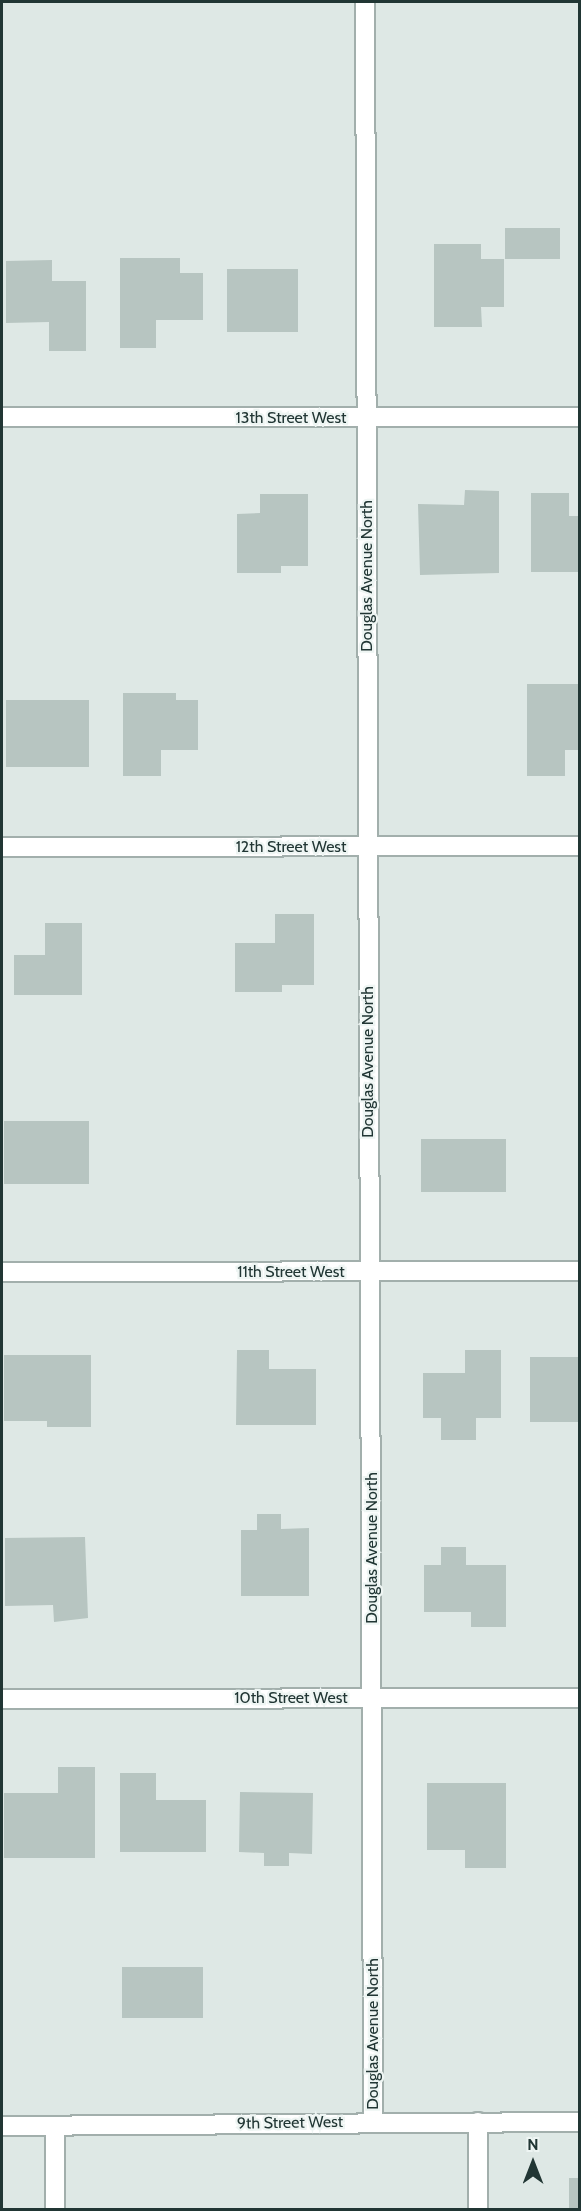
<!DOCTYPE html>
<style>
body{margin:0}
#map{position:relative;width:581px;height:2211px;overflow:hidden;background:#dee8e5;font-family:Cabin,sans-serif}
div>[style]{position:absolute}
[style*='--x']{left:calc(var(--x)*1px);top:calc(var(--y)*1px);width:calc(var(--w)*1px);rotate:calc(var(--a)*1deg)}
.building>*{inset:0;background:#b7c5c1}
.roads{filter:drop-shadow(2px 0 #a2afac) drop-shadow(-2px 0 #a2afac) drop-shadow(0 2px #a2afac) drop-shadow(0 -2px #a2afac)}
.minor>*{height:18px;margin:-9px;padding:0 9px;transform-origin:9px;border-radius:9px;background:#fff}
span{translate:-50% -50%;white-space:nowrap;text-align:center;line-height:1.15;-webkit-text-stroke:4.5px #eef5f3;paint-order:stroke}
.street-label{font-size:16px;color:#213634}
.frame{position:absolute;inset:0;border:3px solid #213634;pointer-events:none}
.north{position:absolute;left:503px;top:2133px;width:60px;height:60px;-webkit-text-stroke:4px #eef5f3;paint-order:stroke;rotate:0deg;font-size:16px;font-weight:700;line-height:24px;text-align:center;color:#213634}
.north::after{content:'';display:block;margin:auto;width:21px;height:27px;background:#213634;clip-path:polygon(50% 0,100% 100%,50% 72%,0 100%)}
</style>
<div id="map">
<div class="building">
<i style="clip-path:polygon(505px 228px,560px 228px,560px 259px,505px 259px)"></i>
<i style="clip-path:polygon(434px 244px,481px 244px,481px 259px,504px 259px,504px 307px,481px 307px,482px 327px,434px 327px)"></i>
<i style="clip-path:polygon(120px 258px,180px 258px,180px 273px,203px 273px,203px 320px,156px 320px,156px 348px,120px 348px)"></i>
<i style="clip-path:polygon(52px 260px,52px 281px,86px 281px,86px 351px,49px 351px,49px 322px,6px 323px,6px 261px)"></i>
<i style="clip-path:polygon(227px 269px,298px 269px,298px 332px,227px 332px)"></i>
<i style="clip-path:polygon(465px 490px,499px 491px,499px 573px,420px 575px,418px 504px,464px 505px)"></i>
<i style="clip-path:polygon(531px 493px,569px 493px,569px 516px,580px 516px,580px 572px,531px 572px)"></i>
<i style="clip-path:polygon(260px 494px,308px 494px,308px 566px,281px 566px,281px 573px,237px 573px,237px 514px,260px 513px)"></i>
<i style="clip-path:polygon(527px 684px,580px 684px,580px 750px,565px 750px,565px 776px,527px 776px)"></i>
<i style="clip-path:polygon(123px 693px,176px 693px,176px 700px,198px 700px,198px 750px,161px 750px,161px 776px,123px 776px)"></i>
<i style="clip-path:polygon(6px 700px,89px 700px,89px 767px,6px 767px)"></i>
<i style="clip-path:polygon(275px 914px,314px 914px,314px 985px,282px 985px,282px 992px,235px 992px,235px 943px,275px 943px)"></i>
<i style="clip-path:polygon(45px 923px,82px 923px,82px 995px,14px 995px,14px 955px,45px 955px)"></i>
<i style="clip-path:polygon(4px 1121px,89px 1121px,89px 1184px,4px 1184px)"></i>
<i style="clip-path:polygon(421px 1139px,506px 1139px,506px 1192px,421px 1192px)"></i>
<i style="clip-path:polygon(237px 1350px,269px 1350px,269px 1369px,316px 1369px,316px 1425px,236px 1425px)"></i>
<i style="clip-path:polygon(465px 1350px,501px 1350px,501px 1418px,476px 1418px,476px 1440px,441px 1440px,441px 1418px,423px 1418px,423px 1373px,465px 1373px)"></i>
<i style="clip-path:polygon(4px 1355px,91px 1355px,91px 1427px,47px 1427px,47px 1421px,4px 1421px)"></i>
<i style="clip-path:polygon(530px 1357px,580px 1357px,580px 1422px,530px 1422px)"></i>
<i style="clip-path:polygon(257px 1514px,281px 1514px,281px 1529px,309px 1528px,309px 1596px,241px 1596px,241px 1530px,257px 1530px)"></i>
<i style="clip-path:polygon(85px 1537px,88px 1618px,54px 1622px,53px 1605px,5px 1606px,5px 1538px)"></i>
<i style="clip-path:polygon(441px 1547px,466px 1547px,466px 1565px,506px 1565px,506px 1627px,471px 1627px,471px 1612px,424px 1612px,424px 1565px,441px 1565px)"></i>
<i style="clip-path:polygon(58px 1767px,95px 1767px,95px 1858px,4px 1858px,4px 1793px,58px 1793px)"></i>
<i style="clip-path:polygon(120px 1773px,156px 1773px,156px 1800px,206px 1800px,206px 1852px,120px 1852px)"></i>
<i style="clip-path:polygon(427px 1783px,506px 1783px,506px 1868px,465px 1868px,465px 1850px,427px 1850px)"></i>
<i style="clip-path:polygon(240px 1792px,313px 1793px,312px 1854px,289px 1853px,289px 1866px,264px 1866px,264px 1853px,239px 1852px)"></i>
<i style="clip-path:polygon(122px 1967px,203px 1967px,203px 2018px,122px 2018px)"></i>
<i style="clip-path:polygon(569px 2178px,580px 2178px,580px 2210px,569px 2210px)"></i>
</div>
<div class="roads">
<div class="minor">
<i style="--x:365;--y:2;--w:2120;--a:89.78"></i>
<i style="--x:2;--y:417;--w:578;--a:0"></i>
<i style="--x:2;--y:847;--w:578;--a:-0.1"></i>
<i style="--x:2;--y:1272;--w:578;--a:-0.1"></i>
<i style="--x:2;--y:1699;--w:578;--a:-0.1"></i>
<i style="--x:2;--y:2126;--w:578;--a:-0.4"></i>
<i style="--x:55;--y:2210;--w:84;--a:-90"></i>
<i style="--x:478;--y:2210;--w:88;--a:-90"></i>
</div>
</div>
<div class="street-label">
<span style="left:291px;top:418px">13th Street West</span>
<span style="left:367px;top:576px;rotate:-90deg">Douglas Avenue North</span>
<span style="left:291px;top:847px">12th Street West</span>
<span style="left:368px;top:1062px;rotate:-90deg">Douglas Avenue North</span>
<span style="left:291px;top:1272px">11th Street West</span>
<span style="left:372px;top:1548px;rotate:-90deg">Douglas Avenue North</span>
<span style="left:291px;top:1698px">10th Street West</span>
<span style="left:373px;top:2034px;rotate:-90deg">Douglas Avenue North</span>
<span style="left:290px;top:2123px;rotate:-1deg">9th Street West</span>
</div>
<div class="frame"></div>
<div class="north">N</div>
</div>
